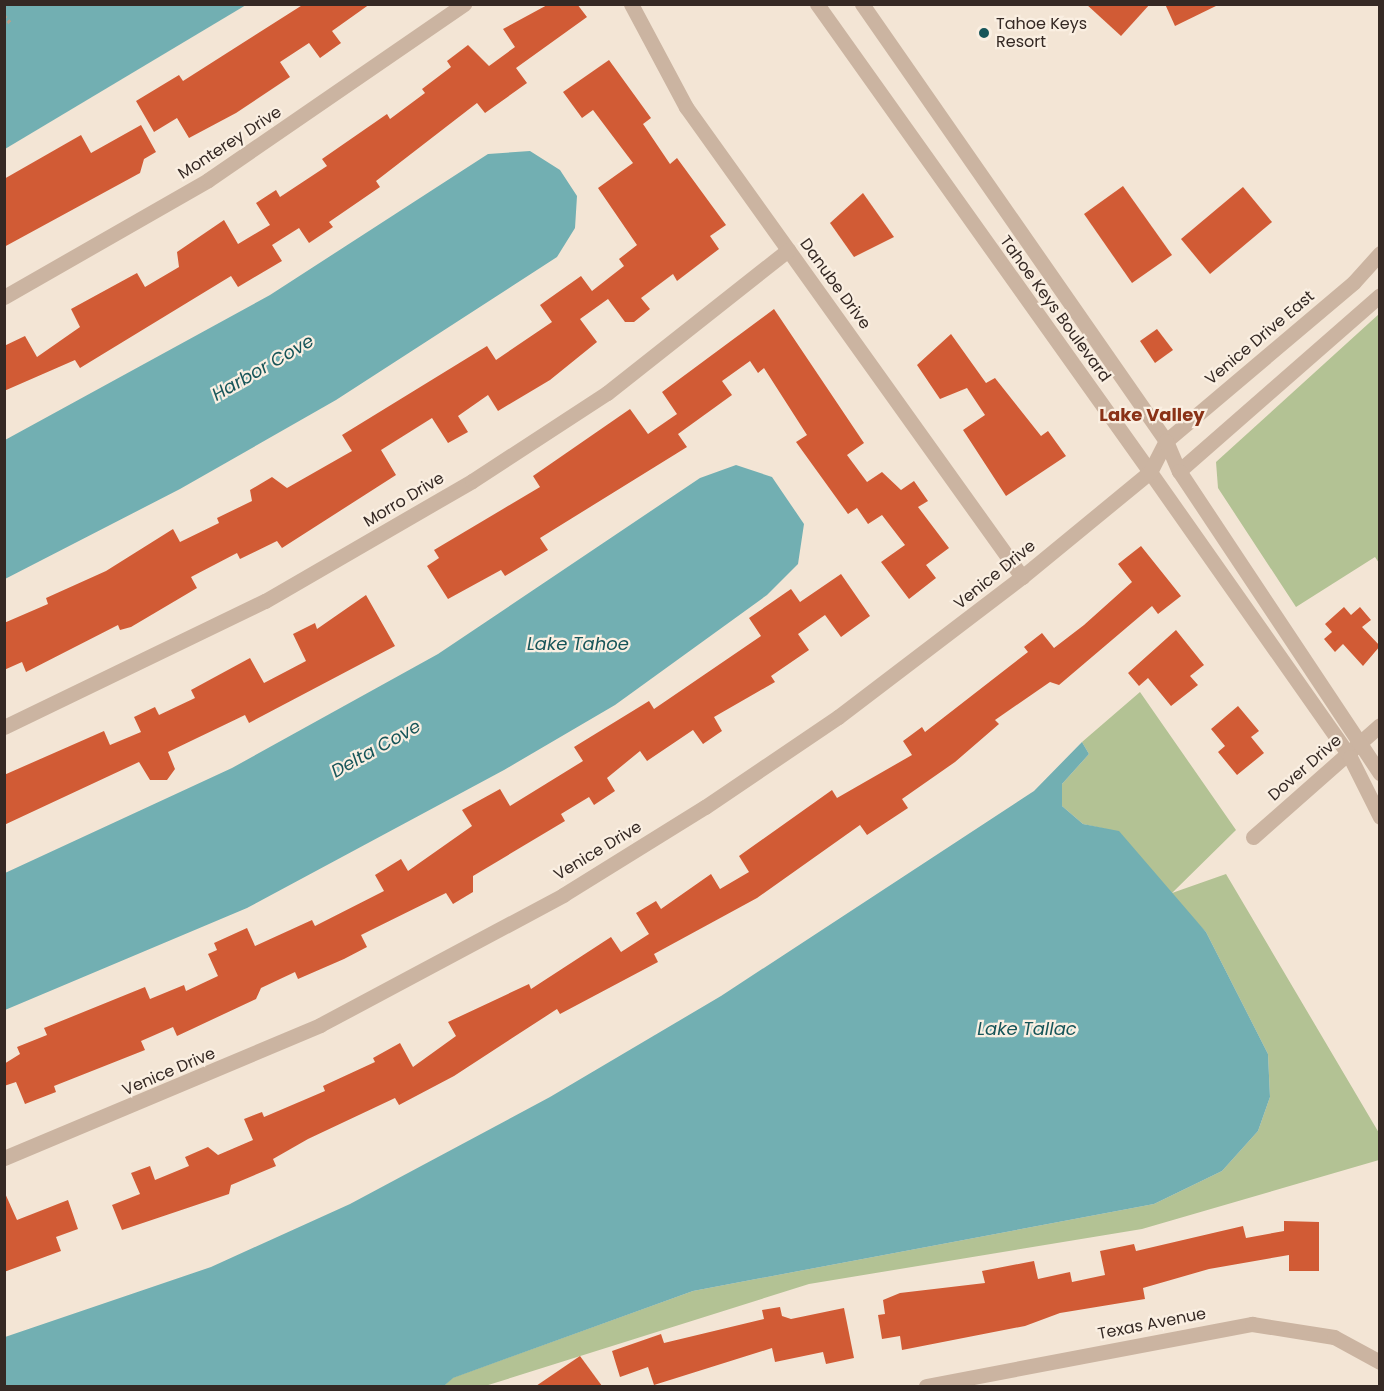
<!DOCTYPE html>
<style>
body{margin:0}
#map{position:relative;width:1384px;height:1391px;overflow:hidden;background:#f3e5d5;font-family:Poppins,sans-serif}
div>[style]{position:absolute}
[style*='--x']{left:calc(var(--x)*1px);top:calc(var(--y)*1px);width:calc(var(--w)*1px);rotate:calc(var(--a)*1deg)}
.green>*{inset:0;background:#b3c294}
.water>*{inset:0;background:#72afb2}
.building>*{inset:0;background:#d15b35}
.path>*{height:4px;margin-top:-2px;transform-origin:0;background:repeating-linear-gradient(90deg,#b79e8b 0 3px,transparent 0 6px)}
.minor>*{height:15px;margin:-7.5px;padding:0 7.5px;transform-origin:7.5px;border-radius:7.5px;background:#cbb4a1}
.tertiary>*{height:15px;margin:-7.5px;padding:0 7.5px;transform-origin:7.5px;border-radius:7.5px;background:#cbb4a1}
.dots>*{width:16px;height:16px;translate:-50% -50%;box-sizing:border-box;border:3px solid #faefe2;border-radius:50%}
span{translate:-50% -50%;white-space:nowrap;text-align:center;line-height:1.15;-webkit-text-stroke:4.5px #faefe2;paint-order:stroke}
.poi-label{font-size:16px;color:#352924}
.left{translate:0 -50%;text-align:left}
.street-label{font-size:16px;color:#352924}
.water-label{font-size:18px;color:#175559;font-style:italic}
.neighbourhood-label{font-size:18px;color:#8a3217;font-weight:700}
.frame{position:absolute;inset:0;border:6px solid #352924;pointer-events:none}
</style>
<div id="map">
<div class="green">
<i style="clip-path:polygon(1379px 314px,1379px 563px,1375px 557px,1296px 607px,1218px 488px,1216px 462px)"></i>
<i style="clip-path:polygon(1140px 692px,1236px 830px,1172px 893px,1226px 874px,1379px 1133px,1379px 1160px,1142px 1229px,809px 1284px,485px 1386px,444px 1386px,452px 1378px,693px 1291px,1154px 1204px,1222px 1171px,1258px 1131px,1270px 1097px,1268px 1054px,1206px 932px,1170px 894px,1119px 832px,1083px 824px,1062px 806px,1062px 784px,1089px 754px,1082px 742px)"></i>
</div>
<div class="water">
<i style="clip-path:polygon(5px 4px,246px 4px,246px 5px,5px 149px)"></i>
<i style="clip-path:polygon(530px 151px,560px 170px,577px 196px,575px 228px,557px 257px,336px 400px,180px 489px,5px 579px,5px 440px,270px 295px,488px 154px)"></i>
<i style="clip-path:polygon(736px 465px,772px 477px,804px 524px,798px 564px,767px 595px,615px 705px,504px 770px,247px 908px,5px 1010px,5px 873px,232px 768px,438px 654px,700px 478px)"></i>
<i style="clip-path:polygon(1082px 742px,1089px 754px,1062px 784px,1062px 806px,1083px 824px,1119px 831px,1206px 932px,1268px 1054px,1270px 1097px,1258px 1131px,1222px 1171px,1154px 1204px,693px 1291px,453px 1378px,444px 1386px,5px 1386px,5px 1337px,211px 1267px,350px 1204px,550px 1097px,721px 996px,1034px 791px)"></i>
</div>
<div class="building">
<i style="clip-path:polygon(304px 4px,370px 4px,332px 31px,341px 43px,320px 58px,309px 43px,280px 62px,290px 77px,236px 113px,189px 138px,177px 118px,154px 132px,136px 101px,179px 75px,183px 81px)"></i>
<i style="clip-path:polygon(549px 4px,577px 4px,587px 17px,516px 68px,527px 83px,485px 113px,477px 103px,376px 181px,380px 187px,329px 222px,333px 227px,309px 243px,299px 228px,272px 245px,282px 261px,238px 287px,231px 276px,80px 368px,75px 360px,4px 391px,4px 346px,25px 336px,37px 357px,80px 327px,71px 309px,137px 273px,145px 287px,179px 267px,177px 252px,224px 220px,238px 244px,270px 225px,256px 203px,276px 190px,280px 197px,327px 166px,322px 159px,387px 114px,390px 119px,425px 93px,422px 89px,451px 67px,447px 61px,468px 45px,489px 66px,515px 47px,503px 29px)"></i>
<i style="clip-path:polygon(1086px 4px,1150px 4px,1121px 36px)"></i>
<i style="clip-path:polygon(1165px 4px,1220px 4px,1175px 26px)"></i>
<i style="clip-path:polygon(609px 60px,651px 118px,643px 124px,670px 164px,677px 158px,726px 225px,710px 236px,719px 249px,677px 281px,673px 274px,641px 298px,650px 309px,634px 322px,625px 322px,608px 299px,580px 319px,597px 342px,550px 380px,498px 411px,488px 395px,458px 416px,468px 432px,448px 443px,432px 418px,381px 450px,396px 475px,282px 548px,277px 541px,240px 559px,237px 553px,191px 577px,197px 588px,131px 627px,120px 630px,118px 625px,26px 672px,22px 662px,4px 670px,4px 623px,48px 604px,46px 598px,106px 571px,173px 529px,180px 542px,219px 523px,217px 518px,252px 501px,250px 490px,272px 477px,287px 488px,352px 451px,342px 435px,487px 346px,496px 360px,552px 322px,540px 305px,581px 276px,592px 291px,624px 266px,619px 259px,637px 245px,598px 188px,633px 163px,593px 110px,582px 118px,563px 92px)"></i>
<i style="clip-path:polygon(141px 125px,156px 152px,144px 159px,140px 173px,4px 247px,4px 179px,81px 135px,91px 153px)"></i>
<i style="clip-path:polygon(1123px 186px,1172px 255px,1132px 283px,1084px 214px)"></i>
<i style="clip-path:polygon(1243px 187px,1272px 222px,1210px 274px,1181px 239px)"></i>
<i style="clip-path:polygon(863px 193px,894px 237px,854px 257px,830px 223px)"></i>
<i style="clip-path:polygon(774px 309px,864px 443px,847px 455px,867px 482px,882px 472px,901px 490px,914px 481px,928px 501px,918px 507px,949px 548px,926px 565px,936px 578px,909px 599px,881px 562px,905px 545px,882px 515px,868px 524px,857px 508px,848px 514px,796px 442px,807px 435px,764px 368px,758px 373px,750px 361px,722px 381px,732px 395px,678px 434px,687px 447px,540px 538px,548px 550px,505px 576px,501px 570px,448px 599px,427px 566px,439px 558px,434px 550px,540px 487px,533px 476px,630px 409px,648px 434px,677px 414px,662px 392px)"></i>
<i style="clip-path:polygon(1157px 329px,1173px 350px,1155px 363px,1140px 341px)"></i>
<i style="clip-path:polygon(951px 334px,986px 383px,995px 378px,1041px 436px,1048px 431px,1066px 456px,1006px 496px,963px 430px,985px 415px,967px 388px,940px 399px,917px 365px)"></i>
<i style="clip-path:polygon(1141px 546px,1181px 596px,1158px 614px,1152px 606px,1059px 685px,1050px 682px,995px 720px,999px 724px,955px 762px,902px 799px,908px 808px,867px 835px,860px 825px,757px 898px,654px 954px,658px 962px,560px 1014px,557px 1009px,454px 1076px,399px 1105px,395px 1098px,308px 1139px,273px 1159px,276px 1166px,231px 1185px,229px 1194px,122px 1230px,112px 1205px,140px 1194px,131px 1173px,150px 1166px,155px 1180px,189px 1166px,185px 1157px,208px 1147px,218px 1155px,253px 1140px,244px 1119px,262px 1112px,264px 1117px,325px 1091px,323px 1086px,375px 1062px,373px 1058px,400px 1043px,413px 1067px,456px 1036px,448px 1022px,529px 984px,531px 989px,611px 937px,621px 952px,649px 934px,636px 913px,656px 901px,661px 909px,711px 874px,720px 889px,749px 872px,739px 856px,832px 790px,837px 798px,912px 755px,903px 741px,922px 727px,925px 732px,1028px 652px,1024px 647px,1042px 633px,1054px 648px,1084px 625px,1132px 582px,1118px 564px)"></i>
<i style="clip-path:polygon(841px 574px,870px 616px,841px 637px,825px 615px,798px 634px,809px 650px,771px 676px,775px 682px,714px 717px,722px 731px,703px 744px,693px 730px,647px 761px,640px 751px,607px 778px,615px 791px,594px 805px,589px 797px,561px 814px,565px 821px,473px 876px,473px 892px,453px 904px,446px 893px,361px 935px,367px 947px,344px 959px,298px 979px,295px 972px,261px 988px,256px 999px,177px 1036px,173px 1027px,141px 1041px,145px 1050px,54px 1086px,56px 1092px,25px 1104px,16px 1082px,4px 1086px,4px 1064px,20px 1054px,17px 1047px,47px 1035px,44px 1028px,145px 987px,150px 999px,184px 985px,186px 991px,218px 976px,208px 954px,217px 950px,214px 943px,247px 928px,255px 946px,312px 920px,315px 926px,384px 891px,375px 875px,401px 859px,408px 871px,472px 826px,462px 810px,500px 789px,510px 806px,583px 761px,574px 747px,649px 701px,654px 709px,761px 636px,749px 618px,791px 589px,800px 602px)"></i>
<i style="clip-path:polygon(366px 595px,395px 646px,249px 723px,245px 715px,168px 752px,175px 769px,167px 780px,150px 780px,139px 762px,4px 825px,4px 775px,104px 731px,110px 745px,141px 732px,134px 717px,155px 707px,159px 715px,195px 698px,191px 690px,250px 658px,264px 683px,306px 661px,293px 634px,315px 623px,317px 629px)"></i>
<i style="clip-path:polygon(1344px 607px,1351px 615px,1360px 607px,1371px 620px,1362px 627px,1380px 646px,1363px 666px,1343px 644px,1335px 652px,1324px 639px,1332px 632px,1325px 624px)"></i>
<i style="clip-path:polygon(1176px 630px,1204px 665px,1190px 676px,1198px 685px,1171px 706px,1148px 678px,1139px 686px,1128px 673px)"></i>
<i style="clip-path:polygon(1238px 706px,1259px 731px,1251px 737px,1264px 753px,1237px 775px,1218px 752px,1225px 746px,1211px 729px)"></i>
<i style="clip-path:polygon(4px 1191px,17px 1220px,68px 1200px,78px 1229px,56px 1237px,61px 1251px,4px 1272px)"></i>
<i style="clip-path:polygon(1284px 1221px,1319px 1222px,1319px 1271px,1289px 1271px,1289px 1255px,1209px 1269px,1143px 1288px,1145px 1299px,1060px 1313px,1025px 1326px,902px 1350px,900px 1336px,882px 1339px,878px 1315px,885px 1314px,883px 1300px,900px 1293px,985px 1283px,982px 1271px,1034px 1261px,1038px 1279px,1070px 1272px,1072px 1282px,1105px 1275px,1100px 1251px,1134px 1244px,1136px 1251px,1243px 1226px,1246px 1238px,1284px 1231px)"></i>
<i style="clip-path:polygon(780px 1307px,782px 1316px,791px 1319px,844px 1308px,854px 1358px,826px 1364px,823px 1352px,775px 1362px,772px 1348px,654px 1385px,648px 1367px,620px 1377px,612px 1351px,661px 1334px,664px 1343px,764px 1319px,762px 1310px)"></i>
<i style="clip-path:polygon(580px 1356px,602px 1386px,536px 1386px)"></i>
</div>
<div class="path">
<i style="--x:4;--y:16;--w:11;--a:49"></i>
</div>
<div class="minor">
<i style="--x:631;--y:4;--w:117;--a:61.9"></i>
<i style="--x:686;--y:107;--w:578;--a:54.44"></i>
<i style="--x:817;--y:4;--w:574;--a:54.57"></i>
<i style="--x:862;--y:4;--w:532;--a:55.18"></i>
<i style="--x:1166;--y:441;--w:246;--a:-40.2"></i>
<i style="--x:1354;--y:282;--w:39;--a:-48"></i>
<i style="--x:4;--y:297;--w:235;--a:-29.8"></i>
<i style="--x:208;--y:180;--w:311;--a:-34.5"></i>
<i style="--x:1179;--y:471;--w:267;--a:-41.2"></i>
<i style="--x:4;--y:727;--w:290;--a:-25.8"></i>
<i style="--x:265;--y:601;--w:239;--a:-30.1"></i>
<i style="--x:472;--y:481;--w:161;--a:-33.1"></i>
<i style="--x:607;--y:393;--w:231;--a:-38.3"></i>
<i style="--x:1253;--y:837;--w:169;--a:-41.4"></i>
<i style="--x:926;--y:1386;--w:332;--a:-10.8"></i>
<i style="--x:1252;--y:1324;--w:83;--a:9"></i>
<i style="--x:1334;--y:1337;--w:52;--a:28.5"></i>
</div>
<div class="tertiary">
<i style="--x:1150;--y:472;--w:348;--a:54.9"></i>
<i style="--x:1350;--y:757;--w:67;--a:63.4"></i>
<i style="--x:4;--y:1158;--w:343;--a:-22.8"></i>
<i style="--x:320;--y:1025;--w:276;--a:-28.1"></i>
<i style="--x:563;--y:895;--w:167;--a:-31.8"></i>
<i style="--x:705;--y:807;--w:161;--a:-34.1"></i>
<i style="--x:838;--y:717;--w:231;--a:-37.3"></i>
<i style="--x:1022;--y:577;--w:166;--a:-39.4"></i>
<i style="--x:1150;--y:472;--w:35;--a:-63"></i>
<i style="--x:1166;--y:441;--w:33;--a:67"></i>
<i style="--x:1179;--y:471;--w:363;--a:56.4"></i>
</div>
<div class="dots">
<i style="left:984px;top:33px;background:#175559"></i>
</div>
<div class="poi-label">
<span class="left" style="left:996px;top:33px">Tahoe Keys<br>Resort</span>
</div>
<div class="street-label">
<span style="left:230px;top:143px;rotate:-33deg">Monterey Drive</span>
<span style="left:835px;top:284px;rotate:54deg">Danube Drive</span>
<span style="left:1055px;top:309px;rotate:54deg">Tahoe Keys Boulevard</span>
<span style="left:1260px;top:338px;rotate:-40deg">Venice Drive East</span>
<span style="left:404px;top:500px;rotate:-31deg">Morro Drive</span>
<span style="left:995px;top:575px;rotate:-39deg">Venice Drive</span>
<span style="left:1305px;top:768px;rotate:-41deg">Dover Drive</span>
<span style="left:598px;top:851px;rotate:-31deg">Venice Drive</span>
<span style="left:169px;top:1072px;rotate:-23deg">Venice Drive</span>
<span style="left:1152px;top:1324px;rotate:-11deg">Texas Avenue</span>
</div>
<div class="water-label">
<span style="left:263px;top:368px;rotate:-30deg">Harbor Cove</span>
<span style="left:578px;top:644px">Lake Tahoe</span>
<span style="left:376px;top:749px;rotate:-29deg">Delta Cove</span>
<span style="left:1027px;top:1029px">Lake Tallac</span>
</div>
<div class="neighbourhood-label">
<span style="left:1152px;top:415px">Lake Valley</span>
</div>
<div class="frame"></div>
</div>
